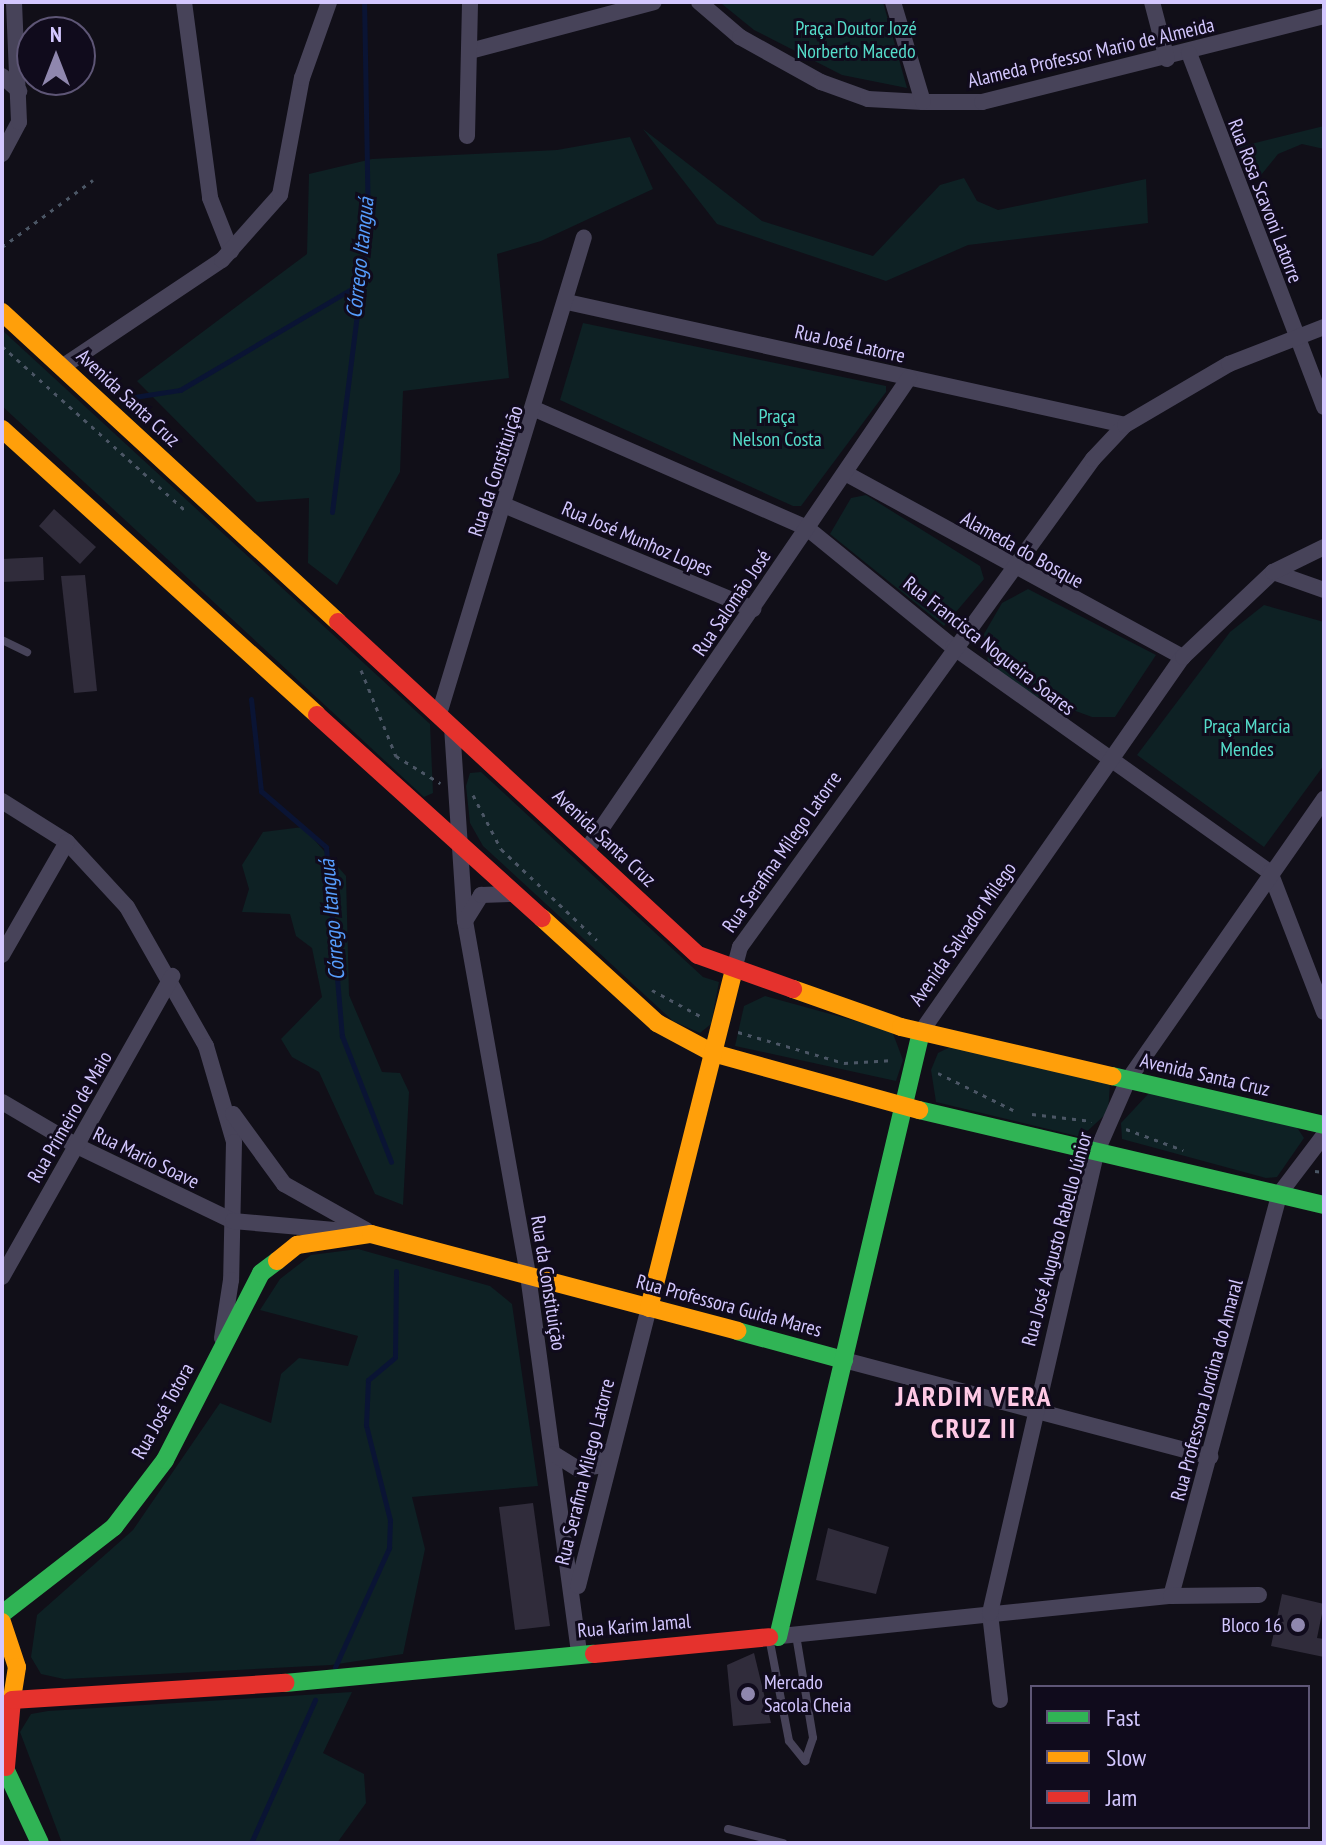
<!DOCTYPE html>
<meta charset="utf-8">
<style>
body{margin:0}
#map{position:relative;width:1326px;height:1845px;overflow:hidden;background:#110f18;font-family:"PT Sans Narrow",sans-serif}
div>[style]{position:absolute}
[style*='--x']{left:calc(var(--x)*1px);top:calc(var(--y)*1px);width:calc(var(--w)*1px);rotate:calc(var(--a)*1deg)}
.green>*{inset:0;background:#0e2124}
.stream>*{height:5px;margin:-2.5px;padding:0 2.5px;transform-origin:2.5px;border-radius:2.5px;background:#0a1434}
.building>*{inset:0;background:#302c3b}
.path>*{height:3px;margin-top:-1.5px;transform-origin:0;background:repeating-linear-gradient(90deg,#4b5665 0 4px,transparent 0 10px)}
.lane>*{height:8px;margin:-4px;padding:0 4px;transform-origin:4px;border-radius:4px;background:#474359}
.street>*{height:16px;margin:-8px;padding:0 8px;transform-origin:8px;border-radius:8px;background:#474359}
.fast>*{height:18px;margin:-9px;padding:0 9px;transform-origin:9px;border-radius:9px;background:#30b455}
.slow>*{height:18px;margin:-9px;padding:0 9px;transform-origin:9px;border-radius:9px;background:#ff9f0a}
.jam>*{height:18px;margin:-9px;padding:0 9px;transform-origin:9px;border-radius:9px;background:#e5322d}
.dots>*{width:22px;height:22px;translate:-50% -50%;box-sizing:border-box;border:4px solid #100b1c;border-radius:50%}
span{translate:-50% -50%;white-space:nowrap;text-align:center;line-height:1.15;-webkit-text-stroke:6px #100b1c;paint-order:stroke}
.park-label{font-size:20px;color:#55dcca}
.street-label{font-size:20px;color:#d3c7fe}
.poi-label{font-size:20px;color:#d3c7fe}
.right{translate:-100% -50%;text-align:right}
.left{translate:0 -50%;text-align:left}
.water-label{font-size:22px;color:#569dfd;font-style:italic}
.district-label{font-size:28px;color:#fec9e5;font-weight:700;letter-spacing:2px}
.frame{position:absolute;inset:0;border:4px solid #d3c7fe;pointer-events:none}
.legend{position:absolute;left:1030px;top:1685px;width:280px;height:144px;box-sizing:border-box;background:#100b1c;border:2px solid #5e5676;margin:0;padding:10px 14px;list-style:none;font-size:24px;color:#d3c7fe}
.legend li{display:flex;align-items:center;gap:16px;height:40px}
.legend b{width:40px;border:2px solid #5e5676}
.north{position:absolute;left:16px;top:16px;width:80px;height:80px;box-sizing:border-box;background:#100b1c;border:2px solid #5e5676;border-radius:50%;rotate:0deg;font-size:22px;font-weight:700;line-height:32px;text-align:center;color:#d3c7fe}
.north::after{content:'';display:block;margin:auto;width:28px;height:36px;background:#8f87ae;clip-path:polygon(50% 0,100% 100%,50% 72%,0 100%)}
</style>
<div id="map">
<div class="green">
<i style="clip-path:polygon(883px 2px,907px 88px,842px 75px,754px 30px,722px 4px)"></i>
<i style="clip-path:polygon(1324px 126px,1324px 149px,1302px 144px,1278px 154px,1257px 180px,1235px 148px)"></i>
<i style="clip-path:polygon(643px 129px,762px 221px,873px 256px,940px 185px,964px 178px,977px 201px,998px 210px,1146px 179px,1148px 223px,968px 245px,886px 281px,717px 224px)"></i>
<i style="clip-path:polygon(630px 137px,653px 189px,541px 241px,497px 254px,509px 378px,403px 391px,400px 472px,337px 585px,308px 563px,309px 498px,257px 502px,137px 381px,307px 254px,309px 174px,372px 159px,557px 150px)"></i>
<i style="clip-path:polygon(583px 323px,886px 386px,886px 392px,801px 506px,793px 506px,560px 400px)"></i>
<i style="clip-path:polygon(2px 330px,430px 724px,433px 793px,424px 797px,2px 406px)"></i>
<i style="clip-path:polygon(866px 495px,980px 566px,984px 579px,944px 626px,830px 534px,851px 498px)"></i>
<i style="clip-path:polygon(1028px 589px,1156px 655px,1115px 717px,1092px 717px,1024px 692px,988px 661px,984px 634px,1002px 603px)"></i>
<i style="clip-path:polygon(1264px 605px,1324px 622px,1324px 765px,1264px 847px,1137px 755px,1230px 632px)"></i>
<i style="clip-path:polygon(481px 772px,703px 977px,719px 982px,711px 1024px,700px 1033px,673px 1021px,483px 846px,470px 823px,466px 786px,470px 773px)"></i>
<i style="clip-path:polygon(303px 827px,346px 876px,349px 995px,382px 1072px,400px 1073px,409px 1092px,403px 1205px,375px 1194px,319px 1072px,292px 1057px,281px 1039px,322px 997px,312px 948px,296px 936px,290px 914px,242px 912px,249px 889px,242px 865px,263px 832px)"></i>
<i style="clip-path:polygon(765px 996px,892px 1031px,903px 1060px,896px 1081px,735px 1046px,744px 1006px)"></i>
<i style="clip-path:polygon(954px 1045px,1110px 1084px,1108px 1112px,1081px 1137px,936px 1102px,931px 1070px,938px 1053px)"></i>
<i style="clip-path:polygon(1150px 1092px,1296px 1126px,1304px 1138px,1277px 1177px,1266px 1178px,1122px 1139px,1121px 1123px)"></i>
<i style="clip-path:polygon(358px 1249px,490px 1286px,512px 1304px,538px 1486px,412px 1497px,425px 1549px,403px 1654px,331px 1665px,64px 1679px,41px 1674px,31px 1657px,37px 1615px,133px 1530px,220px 1403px,271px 1423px,281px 1374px,299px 1358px,348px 1366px,358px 1336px,260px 1310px,280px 1279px,311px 1255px)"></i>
<i style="clip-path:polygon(352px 1692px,323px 1753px,364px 1774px,366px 1803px,337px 1843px,62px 1843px,20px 1732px,31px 1714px,48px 1711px)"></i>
</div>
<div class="stream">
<i style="--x:134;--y:397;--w:47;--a:-8.7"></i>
<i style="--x:180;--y:390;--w:209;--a:-30.5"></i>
<i style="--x:332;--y:512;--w:287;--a:-82.8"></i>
<i style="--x:368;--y:227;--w:225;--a:-91"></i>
<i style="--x:251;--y:699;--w:93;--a:83.8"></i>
<i style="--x:261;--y:791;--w:86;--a:40.7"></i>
<i style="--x:326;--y:847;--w:190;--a:85.2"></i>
<i style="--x:342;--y:1036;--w:135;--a:68.7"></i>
<i style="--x:335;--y:1667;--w:131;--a:-65.6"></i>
<i style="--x:389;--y:1548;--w:28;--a:-88"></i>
<i style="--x:390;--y:1520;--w:98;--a:-104.2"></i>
<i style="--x:366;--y:1425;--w:45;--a:-87.5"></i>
<i style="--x:368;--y:1380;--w:35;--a:-40"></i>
<i style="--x:395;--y:1357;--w:86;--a:-89.3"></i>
<i style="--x:251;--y:1843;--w:157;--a:-65.9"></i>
</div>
<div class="building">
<i style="clip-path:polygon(54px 509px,96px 547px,80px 564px,39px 526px)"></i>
<i style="clip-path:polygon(43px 557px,44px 580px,2px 582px,2px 559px)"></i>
<i style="clip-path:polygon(85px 575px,97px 691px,74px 693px,61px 576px)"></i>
<i style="clip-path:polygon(533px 1503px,550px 1626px,515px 1630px,499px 1507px)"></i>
<i style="clip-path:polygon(828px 1528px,889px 1547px,876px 1594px,816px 1580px)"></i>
<i style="clip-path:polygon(1282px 1594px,1324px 1604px,1317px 1638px,1324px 1639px,1324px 1657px,1271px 1646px)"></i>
<i style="clip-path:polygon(754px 1653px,771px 1723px,733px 1726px,727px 1665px)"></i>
</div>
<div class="path">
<i style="--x:2;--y:247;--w:113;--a:-36.4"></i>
<i style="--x:2;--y:346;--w:249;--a:41.9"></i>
<i style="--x:361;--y:670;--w:93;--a:67.9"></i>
<i style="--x:396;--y:756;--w:52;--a:31.5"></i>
<i style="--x:473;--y:795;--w:61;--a:62.6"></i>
<i style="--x:501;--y:849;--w:132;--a:43.5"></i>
<i style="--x:652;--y:990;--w:57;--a:28.4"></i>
<i style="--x:738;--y:1032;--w:110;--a:16.3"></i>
<i style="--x:844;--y:1063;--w:50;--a:-3.4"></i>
<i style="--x:938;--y:1073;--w:84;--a:26.3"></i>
<i style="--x:1032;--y:1114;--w:60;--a:6.7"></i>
<i style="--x:1126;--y:1129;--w:61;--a:20.2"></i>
<i style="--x:1315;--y:1171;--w:9;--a:6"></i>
</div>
<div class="lane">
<i style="--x:2;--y:640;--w:28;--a:26"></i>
<i style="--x:796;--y:1635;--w:104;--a:80.6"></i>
<i style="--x:813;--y:1738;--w:24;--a:109"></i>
<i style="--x:769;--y:1637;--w:106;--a:79.1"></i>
<i style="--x:789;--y:1741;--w:26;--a:51"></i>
<i style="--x:728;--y:1829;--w:57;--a:14.3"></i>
</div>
<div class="street">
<i style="--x:184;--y:2;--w:198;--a:82.4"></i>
<i style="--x:210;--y:198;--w:57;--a:68.4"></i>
<i style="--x:699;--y:2;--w:54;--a:40.5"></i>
<i style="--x:740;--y:37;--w:93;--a:29.1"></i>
<i style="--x:821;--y:82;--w:50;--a:19.9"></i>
<i style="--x:868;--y:99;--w:55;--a:3.1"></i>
<i style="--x:923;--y:102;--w:59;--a:0"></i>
<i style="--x:982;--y:102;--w:353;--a:-14.1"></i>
<i style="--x:893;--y:2;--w:104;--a:73.3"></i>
<i style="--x:1152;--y:2;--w:59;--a:75.3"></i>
<i style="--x:470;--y:51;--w:190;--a:-14.9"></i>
<i style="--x:1189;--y:53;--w:379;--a:69.1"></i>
<i style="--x:2;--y:76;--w:23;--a:41"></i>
<i style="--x:467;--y:136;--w:134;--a:-88.7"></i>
<i style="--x:2;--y:154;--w:36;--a:-62"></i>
<i style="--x:19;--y:122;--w:120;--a:-92.4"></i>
<i style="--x:567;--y:302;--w:571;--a:12.43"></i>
<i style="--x:62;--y:367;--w:192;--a:-33.8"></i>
<i style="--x:222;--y:260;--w:87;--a:-48.3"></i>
<i style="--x:280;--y:195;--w:119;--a:-79.4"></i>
<i style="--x:302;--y:78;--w:81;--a:-70.4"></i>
<i style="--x:537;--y:410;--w:295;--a:23.6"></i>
<i style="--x:807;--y:528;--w:188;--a:39.2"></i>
<i style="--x:953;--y:647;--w:389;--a:35.4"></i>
<i style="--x:1270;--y:872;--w:150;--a:68.9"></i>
<i style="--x:845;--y:473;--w:385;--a:28.6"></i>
<i style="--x:506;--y:506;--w:268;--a:22.6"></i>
<i style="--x:1273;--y:572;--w:54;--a:19.4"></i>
<i style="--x:439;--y:714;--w:498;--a:-73.1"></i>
<i style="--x:452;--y:727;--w:194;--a:86.2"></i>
<i style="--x:465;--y:921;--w:360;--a:79.9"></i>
<i style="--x:528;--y:1275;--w:381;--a:82.3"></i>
<i style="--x:2;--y:801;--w:77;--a:32.2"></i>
<i style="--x:67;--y:842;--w:88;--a:47.3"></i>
<i style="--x:127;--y:907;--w:160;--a:60.4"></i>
<i style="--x:206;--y:1046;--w:100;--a:73.7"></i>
<i style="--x:234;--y:1142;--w:138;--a:91.2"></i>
<i style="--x:231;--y:1280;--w:59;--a:98.8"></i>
<i style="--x:586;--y:851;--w:573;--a:-55.67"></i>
<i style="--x:465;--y:921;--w:31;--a:-58"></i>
<i style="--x:481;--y:895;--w:32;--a:-2"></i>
<i style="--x:2;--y:955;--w:130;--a:-60.1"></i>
<i style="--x:733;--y:973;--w:27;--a:-75"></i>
<i style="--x:740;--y:947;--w:602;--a:-54.12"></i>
<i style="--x:1093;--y:459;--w:47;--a:-46.7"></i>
<i style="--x:1125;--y:425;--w:121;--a:-30.4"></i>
<i style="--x:1229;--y:364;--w:102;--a:-21.3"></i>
<i style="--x:921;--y:1032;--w:457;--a:-55.1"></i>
<i style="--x:1183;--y:657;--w:124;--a:-43.4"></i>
<i style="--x:1273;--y:572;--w:57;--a:-26.1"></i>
<i style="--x:2;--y:1102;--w:87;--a:30.4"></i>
<i style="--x:77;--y:1146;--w:173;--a:25.7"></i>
<i style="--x:233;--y:1221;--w:113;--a:5.1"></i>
<i style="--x:233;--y:1114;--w:87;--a:53.9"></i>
<i style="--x:284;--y:1184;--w:94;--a:29.3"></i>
<i style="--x:2;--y:1277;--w:346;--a:-60.5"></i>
<i style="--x:844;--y:1360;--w:379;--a:14.8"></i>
<i style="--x:554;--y:1454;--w:28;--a:32"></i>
<i style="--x:578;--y:1469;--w:19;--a:-9"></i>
<i style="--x:597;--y:1466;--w:19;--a:-51"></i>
<i style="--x:578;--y:1586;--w:287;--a:-75.7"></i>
<i style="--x:1171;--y:1596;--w:417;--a:-74.9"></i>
<i style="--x:1280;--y:1193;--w:73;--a:-52.8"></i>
<i style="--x:771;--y:1637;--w:402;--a:-5.9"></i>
<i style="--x:1171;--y:1596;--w:88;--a:-0.7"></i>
<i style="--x:1000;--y:1700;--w:88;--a:-96.6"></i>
<i style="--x:990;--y:1613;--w:474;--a:-77"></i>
<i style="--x:1097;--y:1151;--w:77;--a:-66.4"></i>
<i style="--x:1128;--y:1080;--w:343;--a:-55.1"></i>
</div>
<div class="fast">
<i style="--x:1112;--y:1076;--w:218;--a:13"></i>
<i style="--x:919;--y:1110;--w:416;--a:13.2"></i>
<i style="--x:737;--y:1331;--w:111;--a:15.2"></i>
<i style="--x:2;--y:1614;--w:142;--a:-37.8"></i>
<i style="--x:114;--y:1527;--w:84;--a:-52.7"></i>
<i style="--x:165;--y:1460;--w:210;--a:-62.8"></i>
<i style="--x:261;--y:1273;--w:20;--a:-37"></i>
<i style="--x:778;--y:1637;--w:622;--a:-76.7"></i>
<i style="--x:285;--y:1683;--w:310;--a:-5.4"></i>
<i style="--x:2;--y:1762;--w:89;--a:64.9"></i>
</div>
<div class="slow">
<i style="--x:2;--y:312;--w:457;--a:42.7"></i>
<i style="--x:2;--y:429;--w:425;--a:42.2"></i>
<i style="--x:542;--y:918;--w:156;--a:42.4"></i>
<i style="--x:657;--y:1023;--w:64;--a:28.2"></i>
<i style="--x:713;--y:1053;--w:214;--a:15.5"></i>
<i style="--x:793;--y:989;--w:114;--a:19.4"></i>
<i style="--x:901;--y:1027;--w:217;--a:13.1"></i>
<i style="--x:277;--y:1261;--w:26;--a:-39"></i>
<i style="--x:297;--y:1245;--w:75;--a:-8.5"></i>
<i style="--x:371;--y:1234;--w:379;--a:14.8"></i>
<i style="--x:649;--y:1308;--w:345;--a:-75.9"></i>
<i style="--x:2;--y:1622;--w:47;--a:71.6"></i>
<i style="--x:17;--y:1667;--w:33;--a:99"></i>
<i style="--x:12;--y:1700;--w:10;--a:174"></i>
</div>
<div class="jam">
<i style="--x:338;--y:622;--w:490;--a:42.8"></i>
<i style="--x:698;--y:955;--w:101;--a:19.7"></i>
<i style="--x:317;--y:715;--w:303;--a:42.1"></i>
<i style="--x:594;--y:1654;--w:176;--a:-5.5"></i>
<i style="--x:6;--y:1767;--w:67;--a:-84.9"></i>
<i style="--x:12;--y:1700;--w:274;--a:-3.6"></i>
</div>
<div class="dots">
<i style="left:1298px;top:1625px;background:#8f87ae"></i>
<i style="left:748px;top:1694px;background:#8f87ae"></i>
</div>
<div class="park-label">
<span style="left:856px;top:40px">Praça Doutor Jozé<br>Norberto Macedo</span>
<span style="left:777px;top:428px">Praça<br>Nelson Costa</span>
<span style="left:1247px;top:738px">Praça Marcia<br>Mendes</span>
</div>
<div class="street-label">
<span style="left:1091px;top:53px;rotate:-13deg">Alameda Professor Mario de Almeida</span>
<span style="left:1265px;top:201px;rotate:69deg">Rua Rosa Scavoni Latorre</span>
<span style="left:850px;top:344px;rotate:13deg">Rua José Latorre</span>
<span style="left:128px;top:398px;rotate:43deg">Avenida Santa Cruz</span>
<span style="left:496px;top:471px;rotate:-72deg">Rua da Constituição</span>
<span style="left:637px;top:539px;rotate:23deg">Rua José Munhoz Lopes</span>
<span style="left:1022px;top:550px;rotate:29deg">Alameda do Bosque</span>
<span style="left:732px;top:603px;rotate:-56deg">Rua Salomão José</span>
<span style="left:989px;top:646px;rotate:38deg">Rua Francisca Nogueira Soares</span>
<span style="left:604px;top:838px;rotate:43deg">Avenida Santa Cruz</span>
<span style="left:782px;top:852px;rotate:-55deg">Rua Serafina Milego Latorre</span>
<span style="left:963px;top:934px;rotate:-55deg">Avenida Salvador Milego</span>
<span style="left:1205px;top:1075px;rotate:13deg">Avenida Santa Cruz</span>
<span style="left:70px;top:1117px;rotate:-60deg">Rua Primeiro de Maio</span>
<span style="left:146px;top:1158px;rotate:26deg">Rua Mario Soave</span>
<span style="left:1057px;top:1239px;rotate:-75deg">Rua José Augusto Rabello Júnior</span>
<span style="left:548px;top:1283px;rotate:81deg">Rua da Constituição</span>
<span style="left:729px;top:1306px;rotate:15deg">Rua Professora Guida Mares</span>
<span style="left:1207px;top:1390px;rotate:-75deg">Rua Professora Jordina do Amaral</span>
<span style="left:163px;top:1411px;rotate:-61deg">Rua José Totora</span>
<span style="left:585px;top:1472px;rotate:-76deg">Rua Serafina Milego Latorre</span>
<span style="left:634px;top:1626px;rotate:-5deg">Rua Karim Jamal</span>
</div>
<div class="poi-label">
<span class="right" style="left:1282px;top:1625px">Bloco 16</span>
<span class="left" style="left:764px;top:1694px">Mercado<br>Sacola Cheia</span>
</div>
<div class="water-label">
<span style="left:360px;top:258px;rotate:-84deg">Córrego Itanguá</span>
<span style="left:332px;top:920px;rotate:-95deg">Córrego Itanguá</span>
</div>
<div class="district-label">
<span style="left:974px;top:1412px">JARDIM VERA<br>CRUZ II</span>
</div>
<div class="frame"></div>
<ul class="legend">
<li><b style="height:10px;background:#30b455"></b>Fast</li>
<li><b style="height:10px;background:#ff9f0a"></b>Slow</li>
<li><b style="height:10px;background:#e5322d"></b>Jam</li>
</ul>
<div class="north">N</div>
</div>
